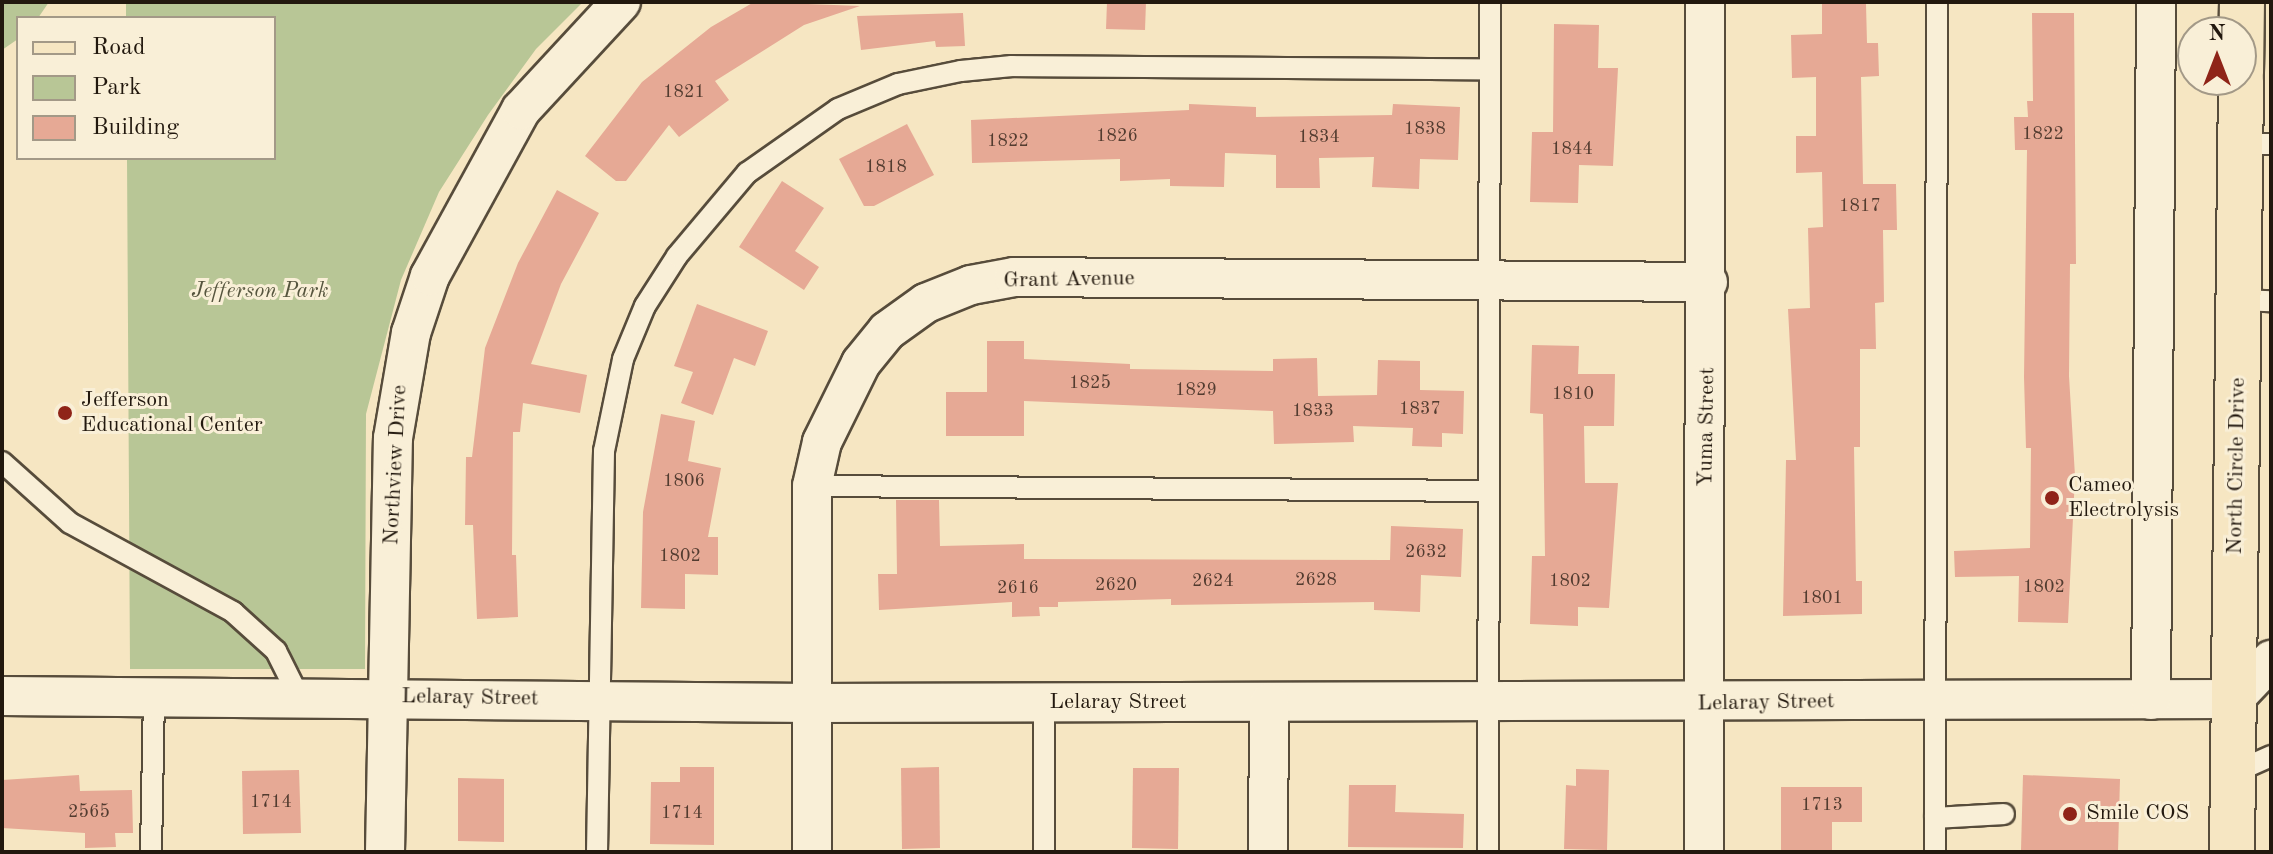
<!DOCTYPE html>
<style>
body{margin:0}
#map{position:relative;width:2273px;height:854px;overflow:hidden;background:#f6e6c2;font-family:"Old Standard TT",serif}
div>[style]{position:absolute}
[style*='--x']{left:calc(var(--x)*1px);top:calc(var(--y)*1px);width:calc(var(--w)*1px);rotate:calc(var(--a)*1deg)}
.green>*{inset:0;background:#b8c696}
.building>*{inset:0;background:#e6a995}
.roads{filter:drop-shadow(2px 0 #574c3b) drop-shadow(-2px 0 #574c3b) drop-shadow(0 2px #574c3b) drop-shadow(0 -2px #574c3b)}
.service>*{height:20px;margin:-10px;padding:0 10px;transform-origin:10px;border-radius:10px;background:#f9efd7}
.minor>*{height:38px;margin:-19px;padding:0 19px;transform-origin:19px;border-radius:19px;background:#f9efd7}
.primary>*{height:44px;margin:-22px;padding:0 22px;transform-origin:22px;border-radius:22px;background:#f6e6c2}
.dots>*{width:22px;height:22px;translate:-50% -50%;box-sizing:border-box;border:4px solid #f9efd7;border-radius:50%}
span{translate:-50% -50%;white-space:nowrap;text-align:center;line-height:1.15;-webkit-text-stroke:6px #f9efd7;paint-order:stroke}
.number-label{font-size:18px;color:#533c30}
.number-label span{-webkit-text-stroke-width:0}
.street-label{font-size:22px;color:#22180e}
.park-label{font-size:22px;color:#56553e;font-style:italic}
.poi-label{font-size:22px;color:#22180e}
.left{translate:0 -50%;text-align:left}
.frame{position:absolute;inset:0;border:4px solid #22180e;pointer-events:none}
.legend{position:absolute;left:16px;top:16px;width:260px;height:144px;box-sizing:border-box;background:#f9efd7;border:2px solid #a39987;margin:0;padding:10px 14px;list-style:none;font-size:24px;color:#22180e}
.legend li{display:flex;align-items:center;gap:16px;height:40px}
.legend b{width:40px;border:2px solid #a39987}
.north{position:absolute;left:2177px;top:16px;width:80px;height:80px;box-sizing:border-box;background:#f9efd7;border:2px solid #a39987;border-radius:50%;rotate:0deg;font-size:22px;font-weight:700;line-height:32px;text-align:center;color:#22180e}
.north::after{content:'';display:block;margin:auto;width:28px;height:36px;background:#8f2418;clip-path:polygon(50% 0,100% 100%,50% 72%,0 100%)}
</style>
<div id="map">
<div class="green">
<i style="clip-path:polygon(2px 2px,49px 2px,38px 18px,18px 18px,18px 39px,2px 50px)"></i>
<i style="clip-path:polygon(126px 2px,583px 2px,536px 49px,488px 115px,439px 192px,401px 280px,366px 414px,365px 669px,130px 669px,127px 158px,274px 158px,274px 18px,126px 18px)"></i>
</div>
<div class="building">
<i style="clip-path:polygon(754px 2px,860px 6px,804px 25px,715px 81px,729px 100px,679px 137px,669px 125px,626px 181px,616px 181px,585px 156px,642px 82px,711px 27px)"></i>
<i style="clip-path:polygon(1107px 2px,1146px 2px,1145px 30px,1106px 29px)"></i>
<i style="clip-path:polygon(1822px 4px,1866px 4px,1867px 43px,1878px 43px,1879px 76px,1861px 77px,1863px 184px,1896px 184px,1897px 230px,1883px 230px,1884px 302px,1875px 303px,1876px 349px,1860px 349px,1860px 447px,1854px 447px,1856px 581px,1862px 581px,1862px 614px,1783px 616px,1786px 460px,1796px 460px,1788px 309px,1810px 308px,1808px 228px,1823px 227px,1822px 172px,1796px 173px,1796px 136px,1816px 136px,1816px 77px,1792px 78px,1791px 35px,1822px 34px)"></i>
<i style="clip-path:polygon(963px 13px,965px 46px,936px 47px,935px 41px,861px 50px,857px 16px)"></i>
<i style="clip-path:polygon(2032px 13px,2074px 13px,2076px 264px,2070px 264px,2069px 376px,2075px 476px,2068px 623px,2018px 622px,2019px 576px,1955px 577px,1954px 551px,2030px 548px,2031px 448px,2026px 448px,2024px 377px,2027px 150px,2015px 150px,2014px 117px,2028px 117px,2027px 101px,2033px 101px)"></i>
<i style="clip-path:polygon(1554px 24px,1599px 25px,1598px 68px,1618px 68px,1613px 166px,1579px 165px,1578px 203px,1530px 202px,1532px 132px,1553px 132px)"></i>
<i style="clip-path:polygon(1189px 104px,1256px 107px,1256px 117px,1392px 115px,1393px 104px,1460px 107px,1458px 160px,1420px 159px,1419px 189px,1372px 187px,1374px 157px,1319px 158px,1320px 188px,1276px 188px,1276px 155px,1225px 153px,1224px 187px,1170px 186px,1170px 179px,1120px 181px,1120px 159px,972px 163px,971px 120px,1189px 110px)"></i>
<i style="clip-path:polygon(907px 124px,934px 175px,874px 206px,864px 206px,839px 159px)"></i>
<i style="clip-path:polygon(782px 181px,824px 208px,795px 251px,819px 267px,804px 290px,739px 247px)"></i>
<i style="clip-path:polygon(557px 190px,599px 213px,561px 284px,531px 364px,587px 375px,580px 413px,523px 403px,520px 432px,513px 432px,512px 555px,516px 555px,518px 617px,477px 619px,473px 525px,465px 525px,466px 457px,472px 457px,485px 348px,518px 263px)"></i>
<i style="clip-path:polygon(697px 304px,768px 331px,755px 366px,734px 358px,713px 415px,681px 403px,693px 372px,674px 366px)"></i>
<i style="clip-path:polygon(987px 341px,1024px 341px,1024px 359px,1130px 364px,1130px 369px,1273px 371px,1273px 359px,1317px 358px,1318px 396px,1377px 395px,1378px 360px,1420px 361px,1420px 390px,1464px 391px,1463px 434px,1442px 433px,1442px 447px,1412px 446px,1413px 428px,1353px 426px,1354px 442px,1274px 444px,1273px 411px,1024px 401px,1024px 436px,946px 436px,946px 392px,987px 392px)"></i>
<i style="clip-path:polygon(1532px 345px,1579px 346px,1578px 374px,1615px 374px,1614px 426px,1584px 426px,1585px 483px,1618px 483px,1609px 608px,1578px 607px,1578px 626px,1530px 624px,1532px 556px,1545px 556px,1543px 414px,1530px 413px)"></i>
<i style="clip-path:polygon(661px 414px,695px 421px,688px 461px,721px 468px,708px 537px,718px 537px,718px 575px,685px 574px,685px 609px,641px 608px,643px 512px)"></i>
<i style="clip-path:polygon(896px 500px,939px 500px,940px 546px,1024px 544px,1024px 559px,1390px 560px,1391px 526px,1463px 529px,1461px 577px,1421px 575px,1420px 612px,1374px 610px,1374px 602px,1171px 605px,1171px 599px,1058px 602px,1058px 607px,1039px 607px,1040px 616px,1012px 617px,1012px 602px,879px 610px,878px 574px,897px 574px)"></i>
<i style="clip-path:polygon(680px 767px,714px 767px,714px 845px,650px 844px,651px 782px,680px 782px)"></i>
<i style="clip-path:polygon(939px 767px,940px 848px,902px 849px,901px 768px)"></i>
<i style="clip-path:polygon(1133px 768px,1179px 768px,1178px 849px,1132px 848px)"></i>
<i style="clip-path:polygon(1576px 769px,1609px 770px,1607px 850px,1564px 849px,1566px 785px,1576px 786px)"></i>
<i style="clip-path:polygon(299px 770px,301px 833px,243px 834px,242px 771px)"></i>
<i style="clip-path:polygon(79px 775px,80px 791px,132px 790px,133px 833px,115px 833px,116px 847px,85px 848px,85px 833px,2px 828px,2px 780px)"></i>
<i style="clip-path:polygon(2023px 775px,2120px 779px,2118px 852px,2021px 850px)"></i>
<i style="clip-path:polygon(458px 778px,504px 779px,504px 842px,458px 841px)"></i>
<i style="clip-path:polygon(1349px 785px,1396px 785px,1395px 812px,1464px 814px,1463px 848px,1348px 847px)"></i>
<i style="clip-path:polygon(1781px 787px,1862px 787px,1862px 822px,1832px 822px,1832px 850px,1781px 850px)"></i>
</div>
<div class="roads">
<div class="service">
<i style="--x:2240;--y:144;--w:31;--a:0"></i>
<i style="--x:2238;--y:300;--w:33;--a:2"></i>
<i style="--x:2;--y:462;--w:91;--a:41.9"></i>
<i style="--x:70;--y:523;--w:186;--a:28.6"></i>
<i style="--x:233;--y:612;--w:58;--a:42.2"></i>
<i style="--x:276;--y:651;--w:51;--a:63.4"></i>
<i style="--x:812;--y:486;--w:677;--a:0.42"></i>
<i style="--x:1044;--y:703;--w:149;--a:90"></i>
<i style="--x:2233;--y:773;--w:42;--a:-24.1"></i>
<i style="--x:1935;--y:818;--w:69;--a:-3.3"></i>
<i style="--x:151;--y:852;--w:156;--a:-88.9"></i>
<i style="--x:597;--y:852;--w:401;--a:-89"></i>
<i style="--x:604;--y:451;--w:94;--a:-78.3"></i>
<i style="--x:623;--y:359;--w:57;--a:-67.5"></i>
<i style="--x:645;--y:306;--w:59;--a:-57.4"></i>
<i style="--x:677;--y:256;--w:109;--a:-49.9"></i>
<i style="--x:747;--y:173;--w:111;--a:-35.1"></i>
<i style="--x:838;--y:109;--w:65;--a:-22.6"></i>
<i style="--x:898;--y:84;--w:64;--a:-11.7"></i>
<i style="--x:961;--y:71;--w:51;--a:-5.6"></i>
<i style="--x:1012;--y:66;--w:478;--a:0.4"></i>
<i style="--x:1488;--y:852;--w:850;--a:-89.87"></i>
<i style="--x:1935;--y:852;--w:850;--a:-89.87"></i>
</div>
<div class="minor">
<i style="--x:2;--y:696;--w:810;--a:0.5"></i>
<i style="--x:812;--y:703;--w:1422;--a:-0.16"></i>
<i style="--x:2234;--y:699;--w:54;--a:-46.5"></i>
<i style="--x:2151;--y:700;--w:698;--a:-89.59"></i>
<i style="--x:385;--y:852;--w:414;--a:-88.9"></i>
<i style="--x:393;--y:438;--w:107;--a:-80.3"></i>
<i style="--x:411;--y:333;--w:60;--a:-71.6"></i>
<i style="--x:430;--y:276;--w:189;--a:-61.3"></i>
<i style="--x:521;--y:110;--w:147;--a:-47.2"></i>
<i style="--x:812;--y:852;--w:366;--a:-90"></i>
<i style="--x:812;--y:486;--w:45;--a:-77.2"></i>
<i style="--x:822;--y:442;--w:88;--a:-63.7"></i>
<i style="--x:861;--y:363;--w:41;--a:-50.9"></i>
<i style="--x:887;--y:331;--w:48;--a:-35.7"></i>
<i style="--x:926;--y:303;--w:48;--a:-21.8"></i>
<i style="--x:971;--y:285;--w:44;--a:-10.5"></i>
<i style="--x:1014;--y:277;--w:694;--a:0.41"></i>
<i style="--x:1268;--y:852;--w:149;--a:-89.6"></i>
<i style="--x:1704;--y:852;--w:850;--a:-89.93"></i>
</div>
<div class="primary">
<i style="--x:2241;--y:73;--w:71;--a:-89.2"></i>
<i style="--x:2232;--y:852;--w:772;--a:-89.33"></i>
</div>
</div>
<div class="dots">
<i style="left:65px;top:413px;background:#8f2418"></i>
<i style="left:2052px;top:498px;background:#8f2418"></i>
<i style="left:2070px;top:814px;background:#8f2418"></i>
</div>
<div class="number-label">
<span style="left:684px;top:92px">1821</span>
<span style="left:1425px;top:129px">1838</span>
<span style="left:2043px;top:134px">1822</span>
<span style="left:1117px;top:136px">1826</span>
<span style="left:1319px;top:137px">1834</span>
<span style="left:1008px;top:141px">1822</span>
<span style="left:1572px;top:149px">1844</span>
<span style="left:886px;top:167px">1818</span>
<span style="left:1860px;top:206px">1817</span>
<span style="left:1090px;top:383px">1825</span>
<span style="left:1196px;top:390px">1829</span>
<span style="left:1573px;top:394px">1810</span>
<span style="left:1420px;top:409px">1837</span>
<span style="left:1313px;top:411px">1833</span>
<span style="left:684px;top:481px">1806</span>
<span style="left:1426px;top:552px">2632</span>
<span style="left:680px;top:556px">1802</span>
<span style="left:1316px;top:580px">2628</span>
<span style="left:1213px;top:581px">2624</span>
<span style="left:1570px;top:581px">1802</span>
<span style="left:1116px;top:585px">2620</span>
<span style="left:2044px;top:587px">1802</span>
<span style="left:1018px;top:588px">2616</span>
<span style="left:1822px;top:598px">1801</span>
<span style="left:271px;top:802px">1714</span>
<span style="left:1822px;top:805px">1713</span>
<span style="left:89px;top:812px">2565</span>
<span style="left:682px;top:813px">1714</span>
</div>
<div class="street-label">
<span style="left:1069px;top:280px;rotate:-1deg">Grant Avenue</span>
<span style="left:1707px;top:427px;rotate:-89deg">Yuma Street</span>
<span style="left:396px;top:465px;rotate:-87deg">Northview Drive</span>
<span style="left:2237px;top:466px;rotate:-89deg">North Circle Drive</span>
<span style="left:470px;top:698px;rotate:1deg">Lelaray Street</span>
<span style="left:1118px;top:703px">Lelaray Street</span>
<span style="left:1766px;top:703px;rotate:-1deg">Lelaray Street</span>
</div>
<div class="park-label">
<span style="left:260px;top:292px">Jefferson Park</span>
</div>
<div class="poi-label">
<span class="left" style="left:81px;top:413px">Jefferson<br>Educational Center</span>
<span class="left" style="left:2068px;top:498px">Cameo<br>Electrolysis</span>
<span class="left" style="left:2086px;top:814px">Smile COS</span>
</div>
<div class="frame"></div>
<ul class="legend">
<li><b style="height:10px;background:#f6e6c2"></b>Road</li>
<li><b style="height:22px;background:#b8c696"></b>Park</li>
<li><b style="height:22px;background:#e6a995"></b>Building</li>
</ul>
<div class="north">N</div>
</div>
